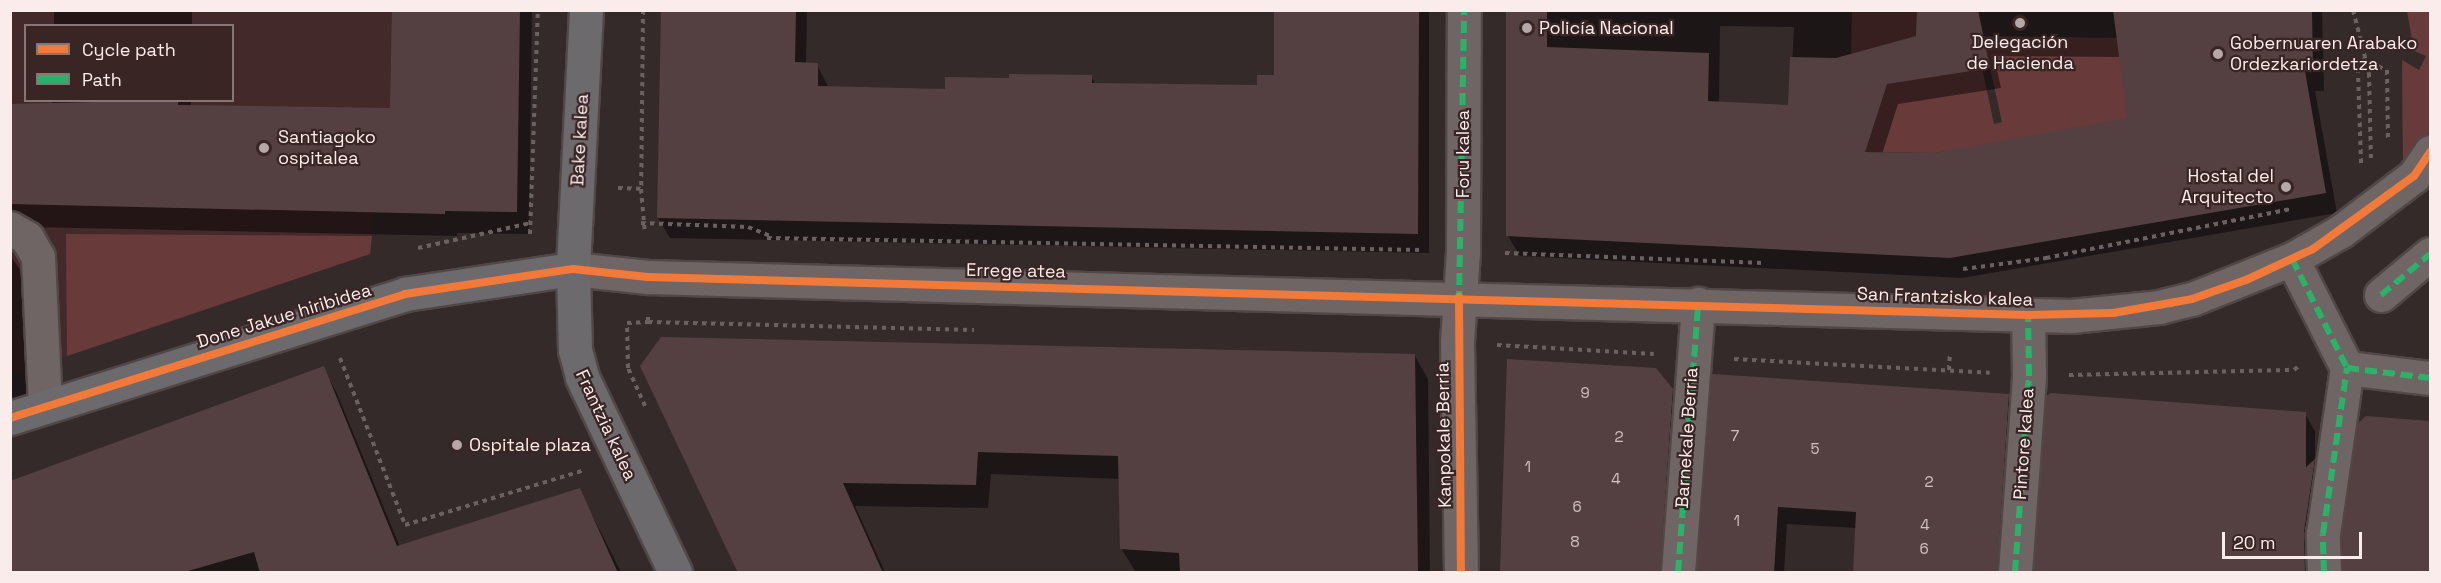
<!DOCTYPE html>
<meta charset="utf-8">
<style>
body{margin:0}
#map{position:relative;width:2441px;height:583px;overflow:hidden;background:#352a2a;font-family:"Space Grotesk",sans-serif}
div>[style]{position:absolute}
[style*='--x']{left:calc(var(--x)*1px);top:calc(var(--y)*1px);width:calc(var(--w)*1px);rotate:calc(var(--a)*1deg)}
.built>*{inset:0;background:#432929}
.green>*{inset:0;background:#693a3a}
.shadow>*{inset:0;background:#0007}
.building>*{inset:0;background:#554041}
.path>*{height:4px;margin-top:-2px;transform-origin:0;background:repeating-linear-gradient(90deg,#6b6161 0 4.5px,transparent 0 9px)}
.roads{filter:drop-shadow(2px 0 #514747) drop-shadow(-2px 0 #514747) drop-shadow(0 2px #514747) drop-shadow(0 -2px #514747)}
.minor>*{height:33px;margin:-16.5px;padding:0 16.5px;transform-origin:16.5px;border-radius:16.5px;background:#6f6565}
.major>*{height:33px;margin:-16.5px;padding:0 16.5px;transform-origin:16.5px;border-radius:16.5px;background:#6c6a6d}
.quiet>*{height:6px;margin-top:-3px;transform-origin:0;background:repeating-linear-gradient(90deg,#2db169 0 12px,transparent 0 18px)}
.cycleway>*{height:8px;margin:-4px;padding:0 4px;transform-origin:4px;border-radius:4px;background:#f17a3a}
.dots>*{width:16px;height:16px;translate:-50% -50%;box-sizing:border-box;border:3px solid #3a2525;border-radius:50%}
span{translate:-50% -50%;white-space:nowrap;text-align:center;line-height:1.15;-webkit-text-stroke:4.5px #3a2525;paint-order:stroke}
.number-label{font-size:15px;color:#d2c1c1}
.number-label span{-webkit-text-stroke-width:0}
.poi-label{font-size:18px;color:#fbecec}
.left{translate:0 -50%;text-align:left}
.right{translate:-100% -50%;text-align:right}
.street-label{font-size:18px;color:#fbecec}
.frame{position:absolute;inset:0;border:12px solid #fbecec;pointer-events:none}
.legend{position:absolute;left:24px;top:24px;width:210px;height:78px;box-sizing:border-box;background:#3a2525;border:2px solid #877575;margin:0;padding:8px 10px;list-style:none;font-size:18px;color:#fbecec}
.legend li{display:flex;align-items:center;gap:12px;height:30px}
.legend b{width:30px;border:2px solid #877575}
.scale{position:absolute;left:2222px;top:532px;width:140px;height:27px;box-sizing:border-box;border:3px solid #fbecec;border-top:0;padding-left:8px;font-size:18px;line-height:21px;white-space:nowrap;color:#fbecec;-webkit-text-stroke:4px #3a2525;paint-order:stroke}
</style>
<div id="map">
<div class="built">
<i style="clip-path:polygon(evenodd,11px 11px,520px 11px,517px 212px,446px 211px,445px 217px,427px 217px,428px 198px,373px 211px,370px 254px,11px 375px,11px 11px,26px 26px,232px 26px,232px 100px,26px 100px,26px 26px)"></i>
</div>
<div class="green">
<i style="clip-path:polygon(1852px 11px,1917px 11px,1938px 76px,1946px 75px,1977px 44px,1994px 124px,2002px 122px,1983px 36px,2123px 38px,2131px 124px,1934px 153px,1859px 152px,1862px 83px,1887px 84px,1901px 41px,1851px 54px)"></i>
<i style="clip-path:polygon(2407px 11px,2430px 11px,2430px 131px,2403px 168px,2402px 60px,2419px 70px,2426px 56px,2414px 51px)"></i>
<i style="clip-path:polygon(66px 234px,372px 236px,370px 254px,67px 356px)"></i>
</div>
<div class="shadow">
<i style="clip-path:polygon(54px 10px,192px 10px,192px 26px,54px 26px)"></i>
<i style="clip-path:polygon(393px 10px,532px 10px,529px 234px,457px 233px,457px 236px,31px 227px,10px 239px,10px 105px,52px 106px,52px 100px,191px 100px,191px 107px,392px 110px)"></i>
<i style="clip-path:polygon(662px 10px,807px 10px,806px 64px,817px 65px,829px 88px,947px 91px,1010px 79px,1091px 76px,1095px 84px,1258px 86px,1275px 77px,1276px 10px,1429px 10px,1429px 253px,670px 238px,658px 218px)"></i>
<i style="clip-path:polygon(evenodd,1507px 10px,2322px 10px,2324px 91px,2315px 91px,2337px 213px,1962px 278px,1520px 256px,1508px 236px,1507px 10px,1720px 26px,1794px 27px,1790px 106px,1719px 103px,1720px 26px,1507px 10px,1994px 56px,2121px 57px,2128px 119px,1934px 155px,1882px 154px,1898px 104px,2001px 88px,1994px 56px)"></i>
<i style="clip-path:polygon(10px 255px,29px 283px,26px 396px,10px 402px)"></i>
<i style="clip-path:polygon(1415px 356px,1428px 379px,1430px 572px,1135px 571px,1121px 548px,1120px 479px,991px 474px,988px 508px,855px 506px,885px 572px,741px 572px,642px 366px)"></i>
<i style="clip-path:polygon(323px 368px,336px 391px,400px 547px,579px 489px,621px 572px,10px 572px)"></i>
<i style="clip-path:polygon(1713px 375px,2008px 395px,2018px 412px,2006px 572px,1855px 572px,1857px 528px,1787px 524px,1784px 572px,1698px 572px)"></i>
<i style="clip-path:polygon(1672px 390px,1682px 407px,1670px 572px,1501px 572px)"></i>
<i style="clip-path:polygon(2305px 414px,2315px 431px,2315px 462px,2324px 478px,2314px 572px,2035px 572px)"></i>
<i style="clip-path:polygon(2366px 418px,2430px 422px,2430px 572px,2342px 572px,2343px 535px)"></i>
</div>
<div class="building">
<i style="clip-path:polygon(392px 10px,520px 10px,517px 212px,445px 211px,445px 214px,10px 204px,10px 104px,178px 100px,178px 105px,390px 108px)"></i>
<i style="clip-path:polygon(661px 10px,796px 10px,795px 62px,818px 63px,818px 86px,945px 89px,945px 77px,1009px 78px,1009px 74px,1092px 75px,1092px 83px,1257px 85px,1257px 75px,1274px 75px,1274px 10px,1419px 10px,1418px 234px,657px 218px)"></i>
<i style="clip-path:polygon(1506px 10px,1547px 10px,1547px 47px,1709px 53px,1708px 101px,1788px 105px,1790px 57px,1836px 58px,1916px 36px,1917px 10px,1978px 10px,1990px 68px,1887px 84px,1865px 152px,1934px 153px,2127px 118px,2113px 10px,2312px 10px,2313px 71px,2305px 71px,2326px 193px,1950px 258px,1506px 236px)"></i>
<i style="clip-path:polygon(661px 337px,1415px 354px,1418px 573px,1180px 573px,1179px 553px,1120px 549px,1118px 456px,978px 452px,976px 485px,843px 483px,883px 573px,738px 573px,640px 366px)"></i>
<i style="clip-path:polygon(1507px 359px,1656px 368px,1673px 389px,1660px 573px,1500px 573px)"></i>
<i style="clip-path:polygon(324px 366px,397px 546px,580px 488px,618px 573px,260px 573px,254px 552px,181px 573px,10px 573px,10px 481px)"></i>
<i style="clip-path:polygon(1712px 374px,2009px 394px,1997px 573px,1853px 573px,1856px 512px,1778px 507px,1774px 573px,1697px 573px)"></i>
<i style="clip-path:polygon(2051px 393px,2306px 412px,2306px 467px,2315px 459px,2304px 532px,2305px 573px,2034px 573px,2046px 396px)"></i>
<i style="clip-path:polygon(2366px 416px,2430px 421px,2430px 573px,2343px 573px,2342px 535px,2358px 423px)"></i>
</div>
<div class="path">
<i style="--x:643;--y:10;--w:179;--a:90.6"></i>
<i style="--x:641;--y:189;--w:45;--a:84.9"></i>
<i style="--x:2353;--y:10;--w:65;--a:75.7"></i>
<i style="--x:2369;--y:73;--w:85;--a:88.7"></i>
<i style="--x:2362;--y:59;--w:27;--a:24"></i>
<i style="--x:2387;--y:70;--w:68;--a:89.2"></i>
<i style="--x:2361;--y:163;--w:91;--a:-91.9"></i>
<i style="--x:2358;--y:72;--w:13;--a:-72"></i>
<i style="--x:618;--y:188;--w:23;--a:2"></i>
<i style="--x:641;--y:223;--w:107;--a:2.1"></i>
<i style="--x:748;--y:227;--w:24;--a:22"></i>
<i style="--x:530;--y:234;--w:224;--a:-88"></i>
<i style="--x:767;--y:238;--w:655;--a:1.05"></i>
<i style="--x:418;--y:248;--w:116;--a:-12.5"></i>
<i style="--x:1505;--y:253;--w:259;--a:2.2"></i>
<i style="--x:1963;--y:269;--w:84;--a:-7.5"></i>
<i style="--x:2046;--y:258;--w:251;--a:-11.3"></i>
<i style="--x:648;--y:317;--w:5;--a:90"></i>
<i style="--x:648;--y:322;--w:326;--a:1.4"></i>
<i style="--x:1497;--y:345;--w:157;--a:3.3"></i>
<i style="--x:340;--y:358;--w:179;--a:68.7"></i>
<i style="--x:405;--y:525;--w:185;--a:-17"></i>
<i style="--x:1734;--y:359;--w:256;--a:3.1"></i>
<i style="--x:1949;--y:370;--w:17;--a:-87"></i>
<i style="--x:2069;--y:375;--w:225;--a:-1.3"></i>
<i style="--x:2294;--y:370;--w:8;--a:-40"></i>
<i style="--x:645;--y:406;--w:42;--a:-114.1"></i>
<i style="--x:628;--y:368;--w:45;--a:-91.3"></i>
<i style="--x:627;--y:323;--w:21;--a:-3"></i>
</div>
<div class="roads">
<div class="minor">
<i style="--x:10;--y:228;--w:20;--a:30"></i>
<i style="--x:27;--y:238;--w:22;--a:60"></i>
<i style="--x:38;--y:257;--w:150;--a:87.3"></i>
<i style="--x:2292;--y:259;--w:122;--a:63.2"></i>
<i style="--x:573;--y:269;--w:75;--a:6.1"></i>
<i style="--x:648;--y:277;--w:1424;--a:1.57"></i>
<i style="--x:2071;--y:316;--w:88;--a:-5.8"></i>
<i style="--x:2159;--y:307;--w:34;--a:-14"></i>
<i style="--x:2192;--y:299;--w:108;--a:-21.8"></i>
<i style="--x:2292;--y:259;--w:56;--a:-29.7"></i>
<i style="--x:2341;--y:231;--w:71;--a:-37"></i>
<i style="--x:2398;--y:188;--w:20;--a:-37"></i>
<i style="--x:2414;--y:176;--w:29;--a:-56"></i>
<i style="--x:2381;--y:295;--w:64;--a:-39.9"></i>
<i style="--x:2347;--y:368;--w:84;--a:6.9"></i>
<i style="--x:1461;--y:572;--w:230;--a:-91"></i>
<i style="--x:1457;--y:342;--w:91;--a:-86.2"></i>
<i style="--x:1463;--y:251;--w:241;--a:-89.8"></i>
<i style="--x:1678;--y:572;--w:269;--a:-85.7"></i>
<i style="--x:2015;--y:572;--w:196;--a:-85.9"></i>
<i style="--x:2029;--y:376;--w:61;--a:-90.9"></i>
<i style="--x:2324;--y:572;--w:38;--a:-92"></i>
<i style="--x:2323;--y:534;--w:168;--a:-81.8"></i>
</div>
<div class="major">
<i style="--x:586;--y:10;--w:259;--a:92.9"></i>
<i style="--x:573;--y:269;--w:81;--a:88.6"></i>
<i style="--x:575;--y:350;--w:28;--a:75"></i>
<i style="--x:582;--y:377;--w:216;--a:64.5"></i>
<i style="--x:10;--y:418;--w:414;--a:-17.4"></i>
<i style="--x:405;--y:294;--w:170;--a:-8.5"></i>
</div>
</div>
<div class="quiet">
<i style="--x:2292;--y:259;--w:122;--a:63.2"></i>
<i style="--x:2381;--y:295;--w:64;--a:-39.9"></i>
<i style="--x:1459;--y:303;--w:293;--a:-89"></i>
<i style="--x:2347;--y:368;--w:84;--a:6.9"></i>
<i style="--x:1678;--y:572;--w:269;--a:-85.7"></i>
<i style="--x:2015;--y:572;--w:196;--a:-85.9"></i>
<i style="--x:2029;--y:376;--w:61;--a:-90.9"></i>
<i style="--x:2324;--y:572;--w:38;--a:-92"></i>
<i style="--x:2323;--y:534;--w:168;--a:-81.8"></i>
</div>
<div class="cycleway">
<i style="--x:1459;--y:297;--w:275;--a:89.6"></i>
<i style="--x:10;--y:418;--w:414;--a:-17.4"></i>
<i style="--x:405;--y:294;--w:170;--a:-8.5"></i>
<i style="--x:573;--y:269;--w:75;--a:6.1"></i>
<i style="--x:648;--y:277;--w:1381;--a:1.58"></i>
<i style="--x:2028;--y:315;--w:85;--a:-1.3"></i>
<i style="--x:2113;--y:313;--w:80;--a:-10"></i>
<i style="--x:2192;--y:299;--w:57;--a:-19.4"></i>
<i style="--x:2246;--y:280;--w:74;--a:-24.8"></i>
<i style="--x:2313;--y:249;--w:125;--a:-35.9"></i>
<i style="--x:2414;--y:176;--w:29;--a:-56"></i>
</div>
<div class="dots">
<i style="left:2020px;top:23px;background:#b6a8a8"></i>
<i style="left:1527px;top:28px;background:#b6a8a8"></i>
<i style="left:2218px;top:54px;background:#b6a8a8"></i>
<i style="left:264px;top:148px;background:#b6a8a8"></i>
<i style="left:2286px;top:187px;background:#b6a8a8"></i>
<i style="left:457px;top:445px;background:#b6a8a8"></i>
</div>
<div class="number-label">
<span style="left:1585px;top:393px">9</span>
<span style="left:1735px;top:436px">7</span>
<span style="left:1619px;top:437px">2</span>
<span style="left:1815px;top:449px">5</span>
<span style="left:1528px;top:467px">1</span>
<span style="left:1616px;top:479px">4</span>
<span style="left:1929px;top:482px">2</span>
<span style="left:1577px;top:507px">6</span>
<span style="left:1737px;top:521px">1</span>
<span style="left:1925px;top:525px">4</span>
<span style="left:1575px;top:542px">8</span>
<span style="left:1924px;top:549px">6</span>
</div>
<div class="poi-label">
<span class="left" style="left:1539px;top:28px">Policía Nacional</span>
<span style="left:2020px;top:53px">Delegación<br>de Hacienda</span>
<span class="left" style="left:2230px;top:54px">Gobernuaren Arabako<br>Ordezkariordetza</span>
<span class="left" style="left:278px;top:148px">Santiagoko<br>ospitalea</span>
<span class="right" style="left:2274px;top:187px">Hostal del<br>Arquitecto</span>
<span class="left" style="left:469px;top:445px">Ospitale plaza</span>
</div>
<div class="street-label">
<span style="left:580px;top:140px;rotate:-87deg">Bake kalea</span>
<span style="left:1463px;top:154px;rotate:-90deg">Foru kalea</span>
<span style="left:1016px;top:271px;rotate:1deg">Errege atea</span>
<span style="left:1945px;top:297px;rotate:2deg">San Frantzisko kalea</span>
<span style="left:284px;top:316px;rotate:-17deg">Done Jakue hiribidea</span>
<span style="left:606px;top:425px;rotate:65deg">Frantzia kalea</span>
<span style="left:1444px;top:435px;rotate:-91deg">Kanpokale Berria</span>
<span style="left:1687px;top:438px;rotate:-86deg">Barnekale Berria</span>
<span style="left:2024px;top:444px;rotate:-86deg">Pintore kalea</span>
</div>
<div class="frame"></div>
<ul class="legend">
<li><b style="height:8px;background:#f17a3a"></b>Cycle path</li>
<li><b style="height:8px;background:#2db169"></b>Path</li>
</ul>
<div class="scale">20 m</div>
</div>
